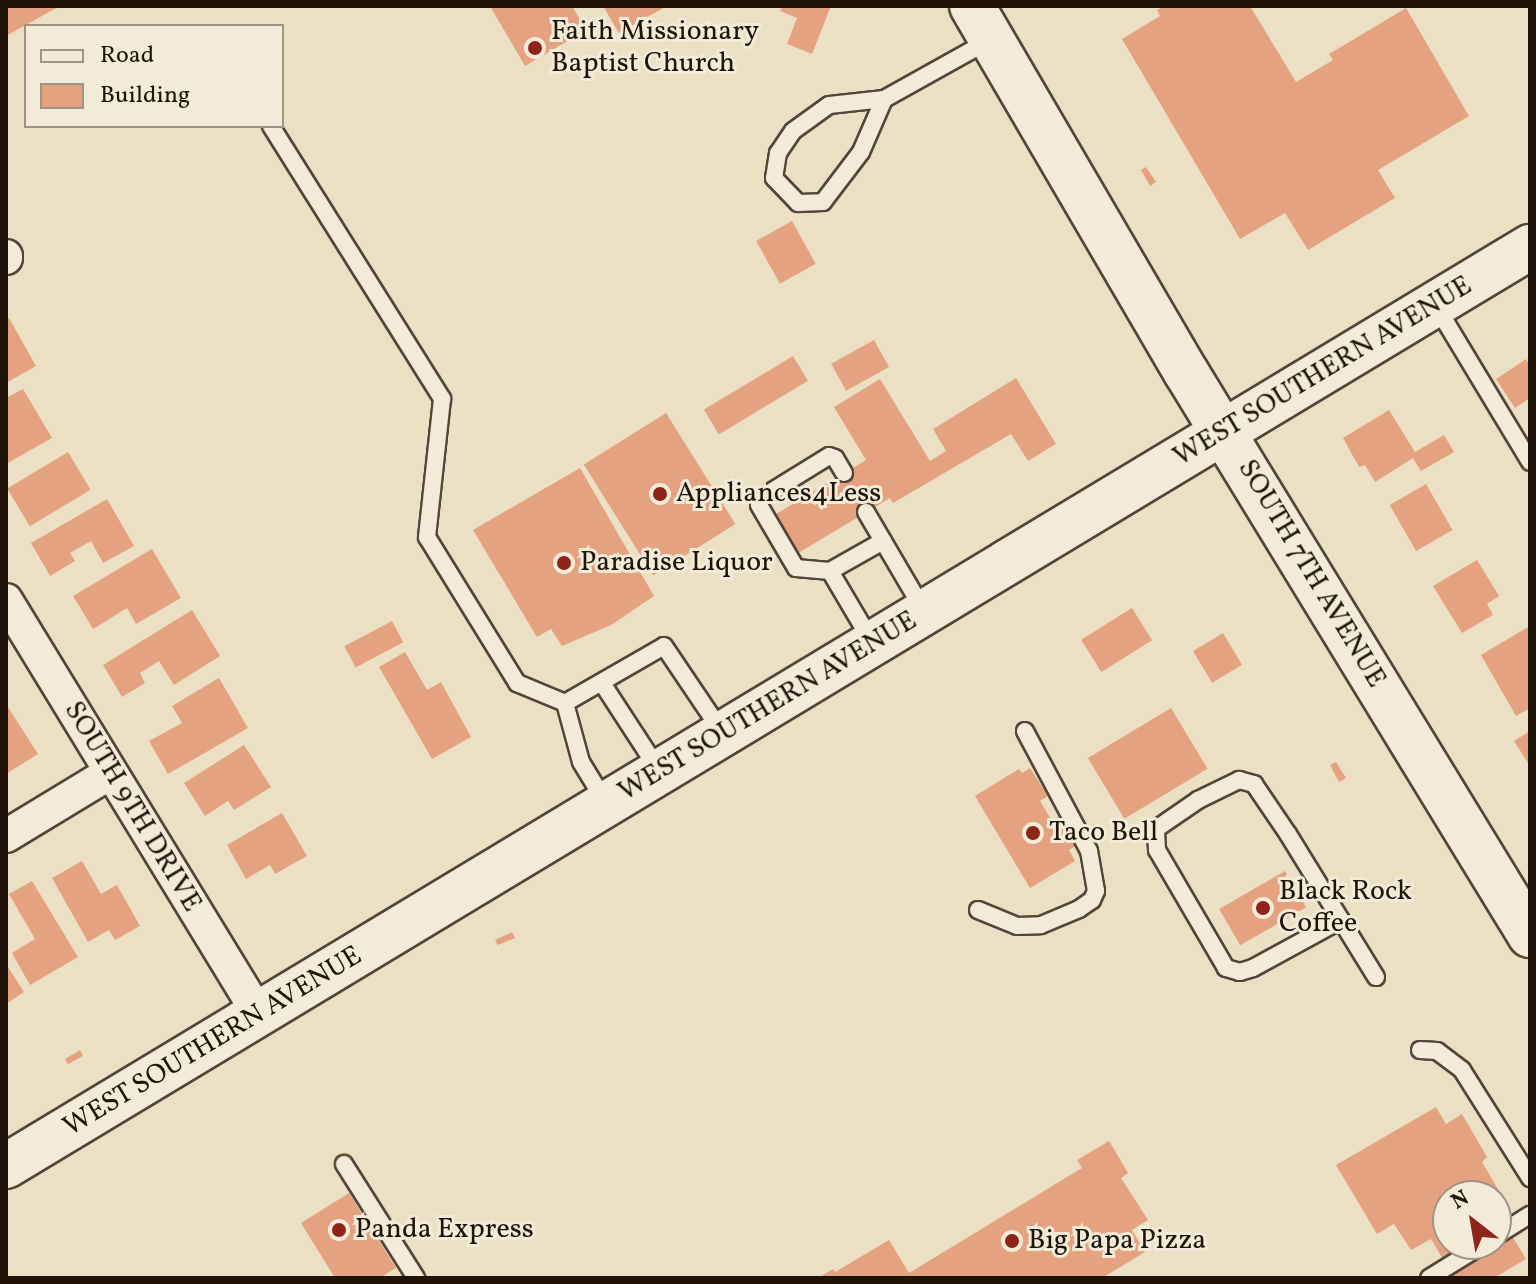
<!DOCTYPE html>
<style>
body{margin:0}
#map{position:relative;width:1536px;height:1284px;overflow:hidden;background:#ebe0c3;font-family:Vollkorn,serif}
div>[style]{position:absolute}
.building>*{inset:0;background:#e5a281;transform-origin:0 0}
.roads{filter:drop-shadow(2px 0 #534638) drop-shadow(-2px 0 #534638) drop-shadow(0 2px #534638) drop-shadow(0 -2px #534638)}
.lane>*{height:16px;margin:-8px;padding:0 8px;transform-origin:8px;border-radius:8px;background:#f2ebd8}
.street>*{height:32px;margin:-16px;padding:0 16px;transform-origin:16px;border-radius:16px;background:#f2ebd8}
.secondary>*{height:44px;margin:-22px;padding:0 22px;transform-origin:22px;border-radius:22px;background:#f2ebd8}
.dots>*{width:22px;height:22px;translate:-50% -50%;box-sizing:border-box;border:4px solid #f2ebd8;border-radius:50%}
span{translate:-50% -50%;white-space:nowrap;text-align:center;line-height:1.15;-webkit-text-stroke:6px #f2ebd8;paint-order:stroke}
.poi-label{font-size:28px;color:#20130a}
.left{translate:0 -50%;text-align:left}
.street-label{font-size:28px;color:#20130a}
.frame{position:absolute;inset:0;border:8px solid #20130a;pointer-events:none}
.legend{position:absolute;left:24px;top:24px;width:260px;height:104px;box-sizing:border-box;background:#f2ebd8;border:2px solid #9e9586;margin:0;padding:10px 14px;list-style:none;font-size:24px;color:#20130a}
.legend li{display:flex;align-items:center;gap:16px;height:40px}
.legend b{width:40px;border:2px solid #9e9586}
.north{position:absolute;left:1432px;top:1180px;width:80px;height:80px;box-sizing:border-box;background:#f2ebd8;border:2px solid #9e9586;border-radius:50%;rotate:329deg;font-size:22px;font-weight:700;line-height:32px;text-align:center;color:#20130a}
.north::after{content:'';display:block;margin:auto;width:28px;height:36px;background:#8f2418;clip-path:polygon(50% 0,100% 100%,50% 72%,0 100%)}
</style>
<div id="map">
<div class="building">
<i style="clip-path:polygon(6px 6px,60px 6px,6px 36px)"></i>
<i style="clip-path:polygon(490px 6px,572px 6px,586px 30px,525px 66px)"></i>
<i style="clip-path:polygon(603px 6px,667px 6px,619px 33px)"></i>
<i style="clip-path:polygon(783px 6px,831px 6px,812px 54px,787px 44px,797px 18px,780px 11px)"></i>
<i style="clip-path:polygon(1164px 6px,1250px 6px,1296px 82px,1333px 60px,1329px 54px,1406px 8px,1469px 116px,1378px 170px,1395px 198px,1308px 250px,1285px 213px,1240px 239px,1122px 39px,1160px 16px,1157px 10px)"></i>
<i style="clip-path:polygon(1146px 167px,1156px 182px,1150px 186px,1141px 170px)"></i>
<i style="left:792px;top:221px;width:49px;height:41px;rotate:61deg"></i>
<i style="clip-path:polygon(9px 318px,36px 366px,6px 383px,6px 320px)"></i>
<i style="left:874px;top:340px;width:31px;height:49px;rotate:61deg"></i>
<i style="left:793px;top:356px;width:29px;height:104px;rotate:59deg"></i>
<i style="clip-path:polygon(1526px 359px,1530px 365px,1530px 398px,1515px 408px,1496px 379px)"></i>
<i style="clip-path:polygon(1016px 378px,1056px 444px,1028px 461px,1011px 434px,893px 503px,890px 498px,795px 555px,771px 517px,866px 460px,834px 407px,880px 379px,930px 461px,946px 451px,933px 429px)"></i>
<i style="clip-path:polygon(23px 389px,52px 438px,6px 464px,6px 398px)"></i>
<i style="clip-path:polygon(1389px 410px,1415px 452px,1444px 435px,1454px 452px,1421px 471px,1413px 458px,1375px 482px,1365px 465px,1359px 467px,1343px 438px)"></i>
<i style="left:666px;top:413px;width:131px;height:97px;rotate:58deg"></i>
<i style="left:68px;top:452px;width:44px;height:71px;rotate:59deg"></i>
<i style="clip-path:polygon(580px 468px,654px 596px,611px 625px,562px 646px,551px 629px,537px 637px,473px 530px)"></i>
<i style="left:1426px;top:484px;width:53px;height:42px;rotate:60deg"></i>
<i style="clip-path:polygon(107px 499px,134px 546px,103px 563px,91px 541px,70px 553px,75px 561px,50px 576px,31px 543px)"></i>
<i style="clip-path:polygon(152px 549px,181px 598px,136px 624px,127px 608px,93px 629px,73px 596px)"></i>
<i style="clip-path:polygon(1477px 560px,1499px 596px,1487px 604px,1493px 615px,1462px 633px,1433px 586px)"></i>
<i style="left:1132px;top:608px;width:38px;height:60px;rotate:58deg"></i>
<i style="clip-path:polygon(192px 610px,220px 656px,174px 685px,159px 661px,140px 673px,145px 683px,122px 697px,103px 665px)"></i>
<i style="left:392px;top:621px;width:24px;height:54px;rotate:62deg"></i>
<i style="clip-path:polygon(1530px 626px,1530px 708px,1516px 716px,1481px 655px)"></i>
<i style="left:1223px;top:633px;width:37px;height:35px;rotate:59deg"></i>
<i style="clip-path:polygon(405px 652px,427px 690px,441px 682px,471px 737px,432px 759px,379px 667px)"></i>
<i style="clip-path:polygon(219px 678px,248px 728px,168px 774px,149px 741px,182px 723px,172px 706px)"></i>
<i style="clip-path:polygon(6px 704px,38px 754px,6px 774px)"></i>
<i style="left:1171px;top:708px;width:71px;height:97px;rotate:59deg"></i>
<i style="clip-path:polygon(1530px 731px,1530px 766px,1514px 741px)"></i>
<i style="clip-path:polygon(244px 745px,271px 787px,234px 810px,228px 801px,205px 816px,184px 783px)"></i>
<i style="clip-path:polygon(1336px 762px,1346px 778px,1339px 782px,1330px 765px)"></i>
<i style="clip-path:polygon(1030px 768px,1048px 796px,1040px 801px,1052px 821px,1059px 816px,1077px 845px,1069px 850px,1075px 861px,1030px 888px,975px 796px,1019px 769px,1022px 773px)"></i>
<i style="clip-path:polygon(282px 813px,307px 856px,275px 874px,270px 865px,246px 879px,227px 845px)"></i>
<i style="clip-path:polygon(82px 861px,101px 894px,117px 885px,140px 926px,115px 940px,109px 930px,88px 942px,52px 878px)"></i>
<i style="left:1285px;top:871px;width:42px;height:76px;rotate:60deg"></i>
<i style="clip-path:polygon(32px 881px,78px 957px,30px 985px,12px 953px,35px 939px,9px 894px)"></i>
<i style="clip-path:polygon(512px 932px,515px 938px,498px 945px,495px 940px)"></i>
<i style="clip-path:polygon(6px 964px,24px 992px,6px 1004px)"></i>
<i style="clip-path:polygon(80px 1050px,83px 1056px,68px 1064px,65px 1059px)"></i>
<i style="clip-path:polygon(1436px 1107px,1446px 1124px,1462px 1114px,1487px 1157px,1482px 1162px,1502px 1196px,1496px 1199px,1496px 1196px,1448px 1196px,1448px 1244px,1496px 1244px,1496px 1209px,1526px 1259px,1494px 1278px,1454px 1278px,1431px 1239px,1411px 1250px,1394px 1224px,1377px 1234px,1336px 1165px)"></i>
<i style="clip-path:polygon(1109px 1141px,1128px 1173px,1121px 1178px,1148px 1220px,1132px 1230px,1145px 1252px,1102px 1278px,818px 1278px,833px 1269px,835px 1272px,889px 1240px,909px 1273px,1082px 1168px,1077px 1160px)"></i>
<i style="clip-path:polygon(349px 1193px,396px 1268px,379px 1278px,335px 1278px,301px 1223px)"></i>
</div>
<div class="roads">
<div class="lane">
<i style="left:884px;top:99px;width:55px;rotate:173.8deg"></i>
<i style="left:829px;top:105px;width:44px;rotate:144.2deg"></i>
<i style="left:793px;top:131px;width:27px;rotate:124deg"></i>
<i style="left:778px;top:153px;width:25px;rotate:99deg"></i>
<i style="left:774px;top:178px;width:35px;rotate:46deg"></i>
<i style="left:798px;top:203px;width:25px;rotate:-2deg"></i>
<i style="left:823px;top:202px;width:63px;rotate:-52.8deg"></i>
<i style="left:861px;top:152px;width:58px;rotate:-66.5deg"></i>
<i style="left:884px;top:99px;width:121px;rotate:-29.1deg"></i>
<i style="left:271px;top:126px;width:322px;rotate:57.9deg"></i>
<i style="left:442px;top:399px;width:139px;rotate:96.2deg"></i>
<i style="left:427px;top:537px;width:172px;rotate:58.3deg"></i>
<i style="left:517px;top:683px;width:52px;rotate:22.6deg"></i>
<i style="left:565px;top:703px;width:61px;rotate:74.8deg"></i>
<i style="left:581px;top:762px;width:48px;rotate:58.6deg"></i>
<i style="left:1436px;top:306px;width:182px;rotate:58.9deg"></i>
<i style="left:844px;top:473px;width:17px;rotate:-121deg"></i>
<i style="left:835px;top:458px;width:6px;rotate:-162deg"></i>
<i style="left:829px;top:456px;width:80px;rotate:148.3deg"></i>
<i style="left:761px;top:498px;width:7px;rotate:106deg"></i>
<i style="left:759px;top:505px;width:73px;rotate:59.6deg"></i>
<i style="left:796px;top:568px;width:34px;rotate:5deg"></i>
<i style="left:830px;top:571px;width:82px;rotate:59.4deg"></i>
<i style="left:866px;top:512px;width:115px;rotate:59.6deg"></i>
<i style="left:830px;top:571px;width:61px;rotate:-29.5deg"></i>
<i style="left:602px;top:683px;width:103px;rotate:56.9deg"></i>
<i style="left:565px;top:703px;width:114px;rotate:-29.9deg"></i>
<i style="left:664px;top:646px;width:104px;rotate:56deg"></i>
<i style="left:978px;top:910px;width:42px;rotate:22.3deg"></i>
<i style="left:1017px;top:926px;width:24px;rotate:-2deg"></i>
<i style="left:1041px;top:925px;width:41px;rotate:-22.8deg"></i>
<i style="left:1079px;top:909px;width:16px;rotate:-35deg"></i>
<i style="left:1092px;top:900px;width:10px;rotate:-66deg"></i>
<i style="left:1096px;top:891px;width:41px;rotate:-99.9deg"></i>
<i style="left:1089px;top:851px;width:136px;rotate:-118.1deg"></i>
<i style="left:1341px;top:920px;width:100px;rotate:151.4deg"></i>
<i style="left:1253px;top:968px;width:14px;rotate:163deg"></i>
<i style="left:1240px;top:972px;width:15px;rotate:-164deg"></i>
<i style="left:1226px;top:968px;width:137px;rotate:-120.3deg"></i>
<i style="left:1157px;top:850px;width:21px;rotate:-93deg"></i>
<i style="left:1156px;top:829px;width:51px;rotate:-34.6deg"></i>
<i style="left:1198px;top:800px;width:46px;rotate:-26deg"></i>
<i style="left:1239px;top:780px;width:16px;rotate:15deg"></i>
<i style="left:1254px;top:784px;width:60px;rotate:55.8deg"></i>
<i style="left:1288px;top:834px;width:168px;rotate:58.4deg"></i>
<i style="left:1420px;top:1050px;width:17px;rotate:3deg"></i>
<i style="left:1437px;top:1051px;width:31px;rotate:37deg"></i>
<i style="left:1462px;top:1070px;width:128px;rotate:57.8deg"></i>
<i style="left:344px;top:1164px;width:135px;rotate:57.7deg"></i>
<i style="left:1496px;top:1236px;width:40px;rotate:-32deg"></i>
<i style="left:1429px;top:1278px;width:65px;rotate:-31.7deg"></i>
</div>
<div class="street">
<i style="left:6px;top:256px;width:2px;rotate:90deg"></i>
<i style="left:6px;top:600px;width:486px;rotate:58.6deg"></i>
<i style="left:6px;top:836px;width:122px;rotate:-31.2deg"></i>
</div>
<div class="secondary">
<i style="left:972px;top:6px;width:424px;rotate:59.7deg"></i>
<i style="left:1186px;top:372px;width:660px;rotate:58.57deg"></i>
<i style="left:6px;top:1166px;width:1780px;rotate:-31.09deg"></i>
</div>
</div>
<div class="dots">
<i style="left:535px;top:48px;background:#8f2418"></i>
<i style="left:660px;top:494px;background:#8f2418"></i>
<i style="left:564px;top:563px;background:#8f2418"></i>
<i style="left:1033px;top:833px;background:#8f2418"></i>
<i style="left:1263px;top:908px;background:#8f2418"></i>
<i style="left:339px;top:1230px;background:#8f2418"></i>
<i style="left:1012px;top:1241px;background:#8f2418"></i>
</div>
<div class="poi-label">
<span class="left" style="left:551px;top:48px">Faith Missionary<br>Baptist Church</span>
<span class="left" style="left:676px;top:494px">Appliances4Less</span>
<span class="left" style="left:580px;top:563px">Paradise Liquor</span>
<span class="left" style="left:1049px;top:833px">Taco Bell</span>
<span class="left" style="left:1279px;top:908px">Black Rock<br>Coffee</span>
<span class="left" style="left:355px;top:1230px">Panda Express</span>
<span class="left" style="left:1028px;top:1241px">Big Papa Pizza</span>
</div>
<div class="street-label">
<span style="left:1323px;top:372px;rotate:-31deg">WEST SOUTHERN AVENUE</span>
<span style="left:1311px;top:574px;rotate:59deg">SOUTH 7TH AVENUE</span>
<span style="left:768px;top:707px;rotate:-31deg">WEST SOUTHERN AVENUE</span>
<span style="left:132px;top:807px;rotate:59deg">SOUTH 9TH DRIVE</span>
<span style="left:213px;top:1042px;rotate:-31deg">WEST SOUTHERN AVENUE</span>
</div>
<div class="frame"></div>
<ul class="legend">
<li><b style="height:10px;background:#f2ebd8"></b>Road</li>
<li><b style="height:22px;background:#e5a281"></b>Building</li>
</ul>
<div class="north">N</div>
</div>
